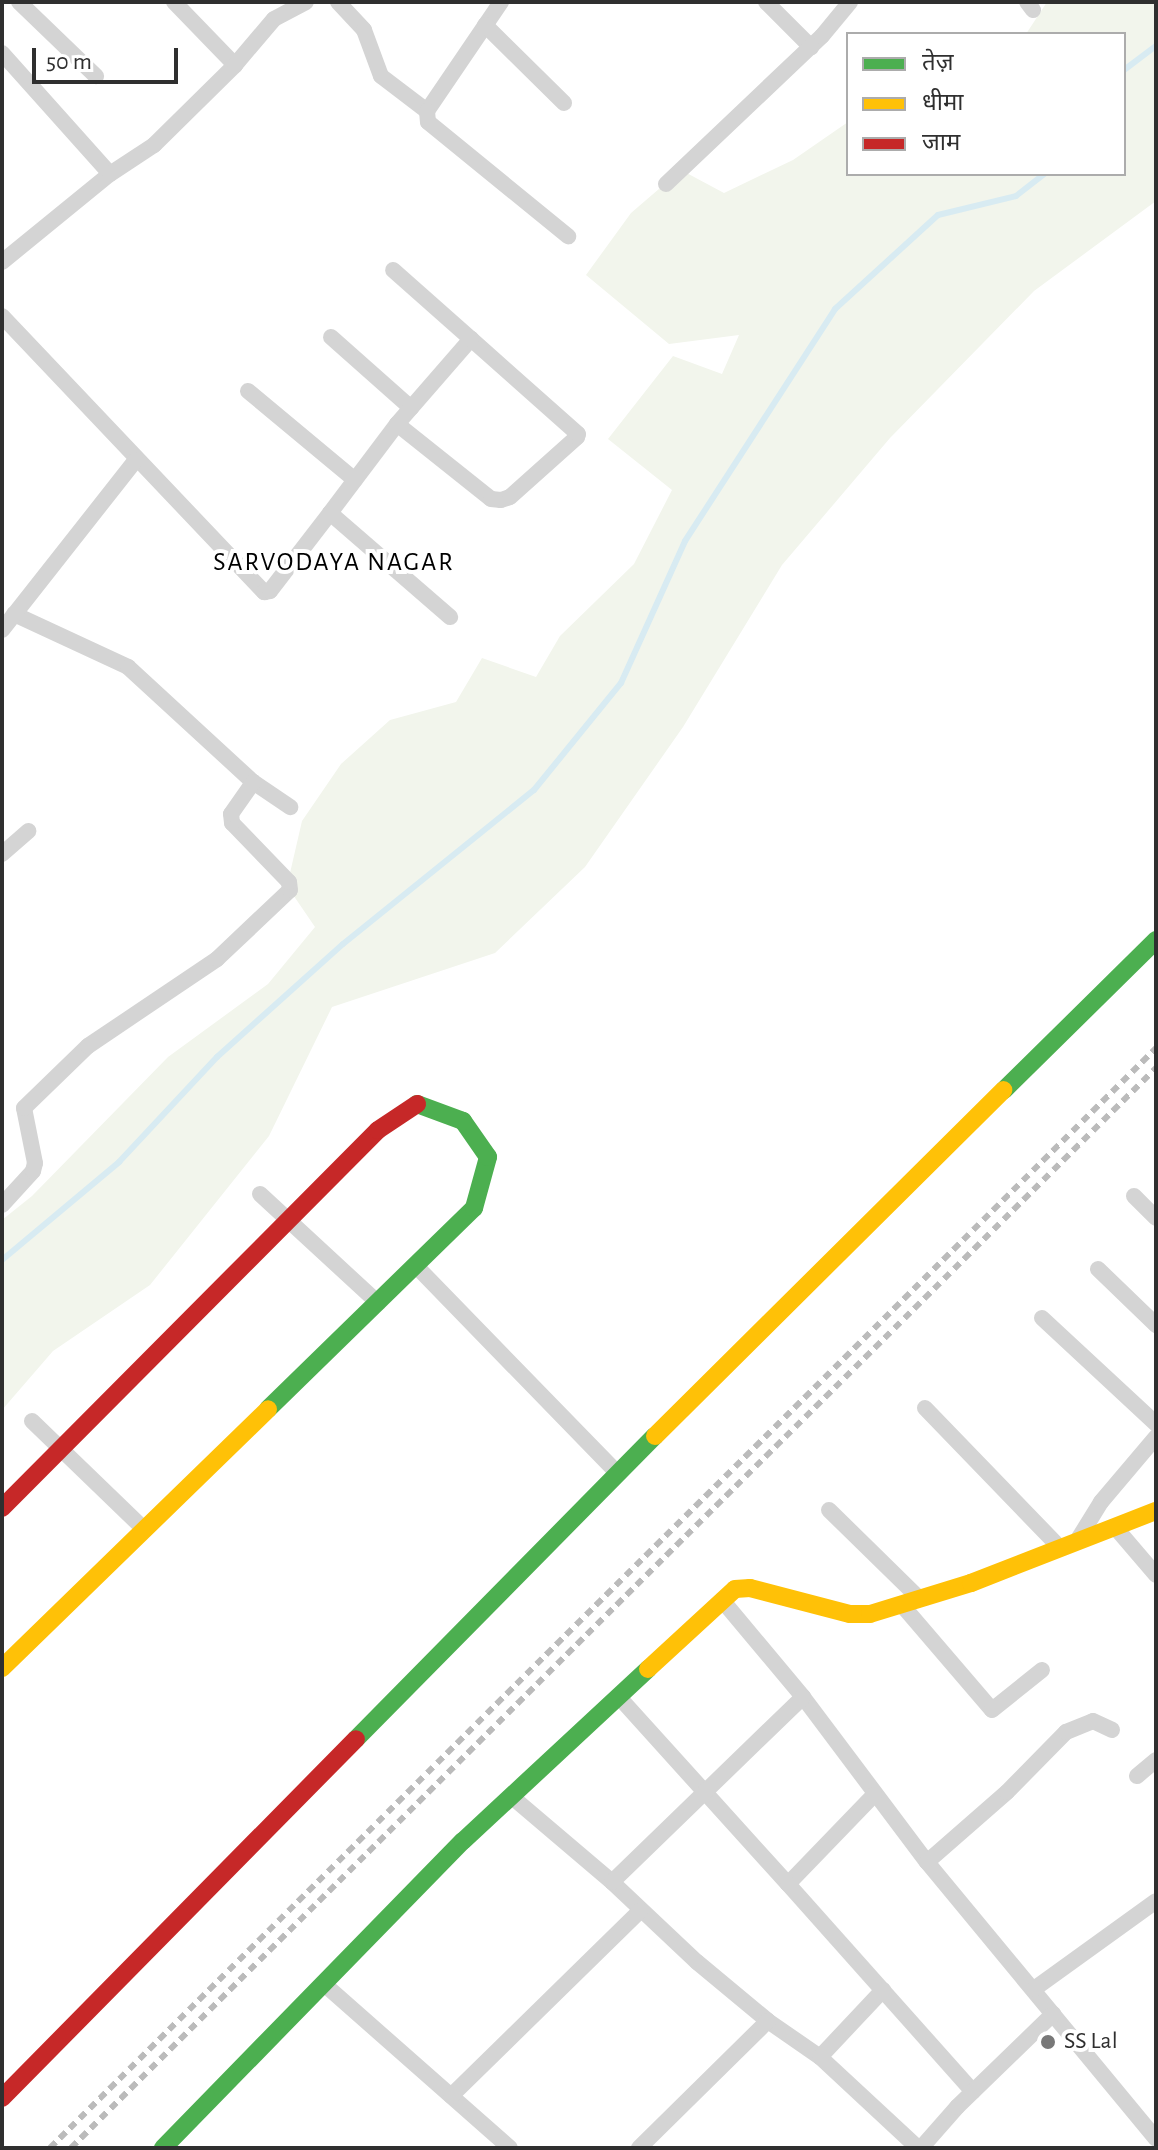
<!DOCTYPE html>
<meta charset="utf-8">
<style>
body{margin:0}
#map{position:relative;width:1158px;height:2150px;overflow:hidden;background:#fff;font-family:"Alegreya Sans","Noto Sans Devanagari",sans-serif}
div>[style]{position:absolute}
.green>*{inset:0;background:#f2f5ec}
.stream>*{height:6px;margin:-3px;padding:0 3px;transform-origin:3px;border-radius:3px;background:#d8ebf2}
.street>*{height:16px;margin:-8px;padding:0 8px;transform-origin:8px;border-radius:8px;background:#d4d4d4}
.fast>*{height:18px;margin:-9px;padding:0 9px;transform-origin:9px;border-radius:9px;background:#4caf50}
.slow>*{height:18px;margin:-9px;padding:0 9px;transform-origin:9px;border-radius:9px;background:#ffc107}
.jam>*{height:18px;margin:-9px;padding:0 9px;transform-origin:9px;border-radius:9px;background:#c62828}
.rail>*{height:6px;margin-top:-3px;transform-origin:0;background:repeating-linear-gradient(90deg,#bbb 0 8px,transparent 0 14px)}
.dots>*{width:22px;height:22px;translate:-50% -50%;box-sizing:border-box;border:4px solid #fff;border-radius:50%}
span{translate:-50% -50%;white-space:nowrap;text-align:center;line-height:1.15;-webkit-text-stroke:8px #fff;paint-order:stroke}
.poi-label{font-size:24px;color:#2f2f2f}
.left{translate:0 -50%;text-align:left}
.neighbourhood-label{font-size:26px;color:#000;letter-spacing:2px}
.frame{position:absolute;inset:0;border:4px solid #2f2f2f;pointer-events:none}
.legend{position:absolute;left:846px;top:32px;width:280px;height:144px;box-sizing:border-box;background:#fff;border:2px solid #acacac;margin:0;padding:10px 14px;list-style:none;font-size:24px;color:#2f2f2f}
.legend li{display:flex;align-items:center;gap:16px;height:40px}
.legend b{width:40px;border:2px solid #acacac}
.scale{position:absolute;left:32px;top:48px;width:146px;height:36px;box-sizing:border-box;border:4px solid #2f2f2f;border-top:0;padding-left:10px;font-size:24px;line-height:28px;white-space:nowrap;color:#2f2f2f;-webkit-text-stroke:6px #fff;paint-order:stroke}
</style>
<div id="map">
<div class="green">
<i style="clip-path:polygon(1047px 2px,1156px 2px,1156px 201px,1034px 291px,890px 438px,782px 565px,683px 727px,585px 867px,495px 953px,332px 1007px,269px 1136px,150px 1285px,53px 1351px,2px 1410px,2px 1220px,32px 1196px,168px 1057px,268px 984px,315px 927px,287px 886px,302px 821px,341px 764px,390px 720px,456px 702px,482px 658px,536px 677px,560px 636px,634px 564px,672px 490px,608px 439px,673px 356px,722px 374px,739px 335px,669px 344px,586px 275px,631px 213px,681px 170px,724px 193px,793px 160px,848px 122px,848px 174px,1124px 174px,1124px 34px,1026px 34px)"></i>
</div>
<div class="stream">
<i style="left:1124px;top:70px;width:40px;rotate:-37deg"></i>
<i style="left:2px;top:1260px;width:153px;rotate:-39.9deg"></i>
<i style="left:119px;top:1162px;width:144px;rotate:-47deg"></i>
<i style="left:217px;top:1057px;width:169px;rotate:-41.9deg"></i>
<i style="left:343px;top:944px;width:245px;rotate:-38.9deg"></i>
<i style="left:534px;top:790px;width:138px;rotate:-50.9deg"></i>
<i style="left:621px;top:683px;width:156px;rotate:-65.7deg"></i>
<i style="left:685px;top:541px;width:276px;rotate:-57.1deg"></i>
<i style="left:835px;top:309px;width:139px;rotate:-42.4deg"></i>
<i style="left:938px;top:215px;width:80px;rotate:-13.7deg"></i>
<i style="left:1016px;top:196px;width:36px;rotate:-38deg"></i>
</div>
<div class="street">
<i style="left:19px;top:2px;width:107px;rotate:43.9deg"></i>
<i style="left:174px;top:2px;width:88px;rotate:45.9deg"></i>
<i style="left:338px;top:2px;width:38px;rotate:47deg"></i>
<i style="left:364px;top:30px;width:49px;rotate:69.7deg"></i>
<i style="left:381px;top:76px;width:58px;rotate:37.3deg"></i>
<i style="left:427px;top:111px;width:132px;rotate:-55.8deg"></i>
<i style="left:766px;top:2px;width:64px;rotate:45deg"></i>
<i style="left:1027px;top:2px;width:10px;rotate:53deg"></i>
<i style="left:485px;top:25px;width:111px;rotate:44.6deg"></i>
<i style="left:2px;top:53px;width:162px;rotate:48.2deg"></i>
<i style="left:427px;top:111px;width:11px;rotate:85deg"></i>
<i style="left:428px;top:122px;width:181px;rotate:39.2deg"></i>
<i style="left:666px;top:184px;width:215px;rotate:-43.5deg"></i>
<i style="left:822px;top:36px;width:44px;rotate:-50.5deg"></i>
<i style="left:2px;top:262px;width:139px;rotate:-39.2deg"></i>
<i style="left:110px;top:174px;width:53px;rotate:-33.4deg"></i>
<i style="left:154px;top:145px;width:114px;rotate:-44.6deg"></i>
<i style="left:235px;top:65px;width:60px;rotate:-49.7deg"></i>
<i style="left:274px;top:19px;width:36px;rotate:-28deg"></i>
<i style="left:2px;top:316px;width:381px;rotate:46.5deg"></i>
<i style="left:264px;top:592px;width:6px;rotate:-9deg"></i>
<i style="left:270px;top:591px;width:98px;rotate:-52.4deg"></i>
<i style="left:330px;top:513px;width:159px;rotate:40.9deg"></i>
<i style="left:331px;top:337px;width:107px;rotate:41.6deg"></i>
<i style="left:248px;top:391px;width:139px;rotate:39.8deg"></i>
<i style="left:397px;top:424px;width:120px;rotate:38.6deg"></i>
<i style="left:491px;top:499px;width:10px;rotate:6deg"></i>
<i style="left:501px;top:500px;width:9px;rotate:-18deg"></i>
<i style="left:510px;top:497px;width:90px;rotate:-41.8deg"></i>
<i style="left:577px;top:437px;width:3px;rotate:-72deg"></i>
<i style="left:578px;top:434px;width:143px;rotate:-138.4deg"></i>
<i style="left:330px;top:513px;width:111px;rotate:-53deg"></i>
<i style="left:397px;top:424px;width:113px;rotate:-49deg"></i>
<i style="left:471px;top:339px;width:104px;rotate:-138.5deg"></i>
<i style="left:14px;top:614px;width:126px;rotate:24.9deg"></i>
<i style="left:128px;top:667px;width:170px;rotate:42.6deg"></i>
<i style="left:253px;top:782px;width:45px;rotate:34deg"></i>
<i style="left:2px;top:630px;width:216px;rotate:-51.8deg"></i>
<i style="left:2px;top:854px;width:35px;rotate:-41deg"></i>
<i style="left:260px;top:1194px;width:161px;rotate:42.7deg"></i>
<i style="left:1134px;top:1196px;width:31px;rotate:45deg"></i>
<i style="left:2px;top:1205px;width:46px;rotate:-47.6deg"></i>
<i style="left:33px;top:1171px;width:8px;rotate:-76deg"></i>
<i style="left:35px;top:1163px;width:56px;rotate:-101.3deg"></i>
<i style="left:24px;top:1108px;width:89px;rotate:-44.1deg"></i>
<i style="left:88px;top:1046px;width:156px;rotate:-34deg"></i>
<i style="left:217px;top:959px;width:100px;rotate:-43.4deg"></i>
<i style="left:290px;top:890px;width:8px;rotate:-97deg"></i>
<i style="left:289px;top:882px;width:82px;rotate:-134deg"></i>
<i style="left:232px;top:823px;width:9px;rotate:-96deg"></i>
<i style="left:231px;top:814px;width:39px;rotate:-55deg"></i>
<i style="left:416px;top:1266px;width:289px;rotate:45.8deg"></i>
<i style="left:1098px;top:1269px;width:81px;rotate:44deg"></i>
<i style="left:1042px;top:1318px;width:156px;rotate:42.9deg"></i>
<i style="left:925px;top:1408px;width:194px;rotate:46deg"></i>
<i style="left:32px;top:1421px;width:157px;rotate:44deg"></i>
<i style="left:829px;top:1510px;width:127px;rotate:44.4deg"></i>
<i style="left:1115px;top:1527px;width:63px;rotate:49.5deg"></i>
<i style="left:1077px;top:1541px;width:46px;rotate:-58.4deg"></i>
<i style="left:1101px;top:1502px;width:85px;rotate:-49.8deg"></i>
<i style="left:722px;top:1600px;width:126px;rotate:50.1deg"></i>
<i style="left:803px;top:1697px;width:206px;rotate:53.1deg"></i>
<i style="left:927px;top:1862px;width:359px;rotate:50.4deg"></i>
<i style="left:902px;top:1605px;width:138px;rotate:49.4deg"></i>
<i style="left:992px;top:1710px;width:64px;rotate:-38.7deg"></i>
<i style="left:618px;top:1696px;width:253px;rotate:47.9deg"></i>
<i style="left:788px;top:1884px;width:124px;rotate:-46deg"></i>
<i style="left:1137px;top:1776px;width:25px;rotate:-40deg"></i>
<i style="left:511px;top:1796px;width:133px;rotate:40.4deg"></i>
<i style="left:612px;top:1882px;width:117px;rotate:43.3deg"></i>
<i style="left:697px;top:1962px;width:92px;rotate:39.7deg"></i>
<i style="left:768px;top:2021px;width:63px;rotate:34.7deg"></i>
<i style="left:820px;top:2057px;width:134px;rotate:42.9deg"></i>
<i style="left:927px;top:1862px;width:106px;rotate:-41.2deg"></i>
<i style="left:1007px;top:1792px;width:84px;rotate:-45.5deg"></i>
<i style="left:1066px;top:1732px;width:29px;rotate:-22deg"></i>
<i style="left:1093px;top:1721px;width:21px;rotate:25deg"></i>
<i style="left:612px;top:1882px;width:266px;rotate:-44.1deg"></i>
<i style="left:788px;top:1884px;width:278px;rotate:48.3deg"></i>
<i style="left:324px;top:1984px;width:248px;rotate:41.4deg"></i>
<i style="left:1034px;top:1989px;width:150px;rotate:-35.8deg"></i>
<i style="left:820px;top:2057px;width:92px;rotate:-46.8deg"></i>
<i style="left:451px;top:2096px;width:264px;rotate:-44.4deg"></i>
<i style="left:639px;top:2148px;width:181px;rotate:-44.6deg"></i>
<i style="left:921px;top:2148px;width:55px;rotate:-48.7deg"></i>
<i style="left:957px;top:2107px;width:134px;rotate:-44.1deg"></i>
</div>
<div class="fast">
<i style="left:1004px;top:1090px;width:214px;rotate:-44.6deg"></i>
<i style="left:268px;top:1409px;width:288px;rotate:-44.3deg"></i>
<i style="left:474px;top:1208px;width:53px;rotate:-74.6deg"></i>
<i style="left:488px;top:1157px;width:44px;rotate:-124.8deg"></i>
<i style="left:463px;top:1121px;width:49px;rotate:-159.7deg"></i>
<i style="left:356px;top:1739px;width:426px;rotate:-45.4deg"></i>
<i style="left:163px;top:2148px;width:429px;rotate:-45.7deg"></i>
<i style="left:463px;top:1841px;width:253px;rotate:-42.9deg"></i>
</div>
<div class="slow">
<i style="left:655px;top:1436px;width:491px;rotate:-44.8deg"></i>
<i style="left:2px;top:1668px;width:371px;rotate:-44.2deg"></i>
<i style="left:648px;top:1669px;width:118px;rotate:-42.6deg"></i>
<i style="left:735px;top:1589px;width:15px;rotate:-4deg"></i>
<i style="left:750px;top:1588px;width:103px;rotate:14.6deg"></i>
<i style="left:850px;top:1614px;width:20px"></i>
<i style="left:870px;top:1614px;width:106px;rotate:-17.1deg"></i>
<i style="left:971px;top:1583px;width:199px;rotate:-21.3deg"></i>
</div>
<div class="jam">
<i style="left:2px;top:1508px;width:533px;rotate:-45.15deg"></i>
<i style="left:378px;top:1130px;width:47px;rotate:-33.7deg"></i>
<i style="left:2px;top:2098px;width:504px;rotate:-45.4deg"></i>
</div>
<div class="rail">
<i style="left:50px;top:2148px;width:1560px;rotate:-44.84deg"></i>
<i style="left:71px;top:2148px;width:1531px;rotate:-44.87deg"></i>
</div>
<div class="dots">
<i style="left:1048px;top:2042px;background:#787878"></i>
</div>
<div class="poi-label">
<span class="left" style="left:1064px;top:2042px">SS Lal</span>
</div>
<div class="neighbourhood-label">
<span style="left:334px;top:563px">SARVODAYA NAGAR</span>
</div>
<div class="frame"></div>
<ul class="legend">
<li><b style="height:10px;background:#4caf50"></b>तेज़</li>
<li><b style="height:10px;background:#ffc107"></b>धीमा</li>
<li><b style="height:10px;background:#c62828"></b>जाम</li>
</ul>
<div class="scale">50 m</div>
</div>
